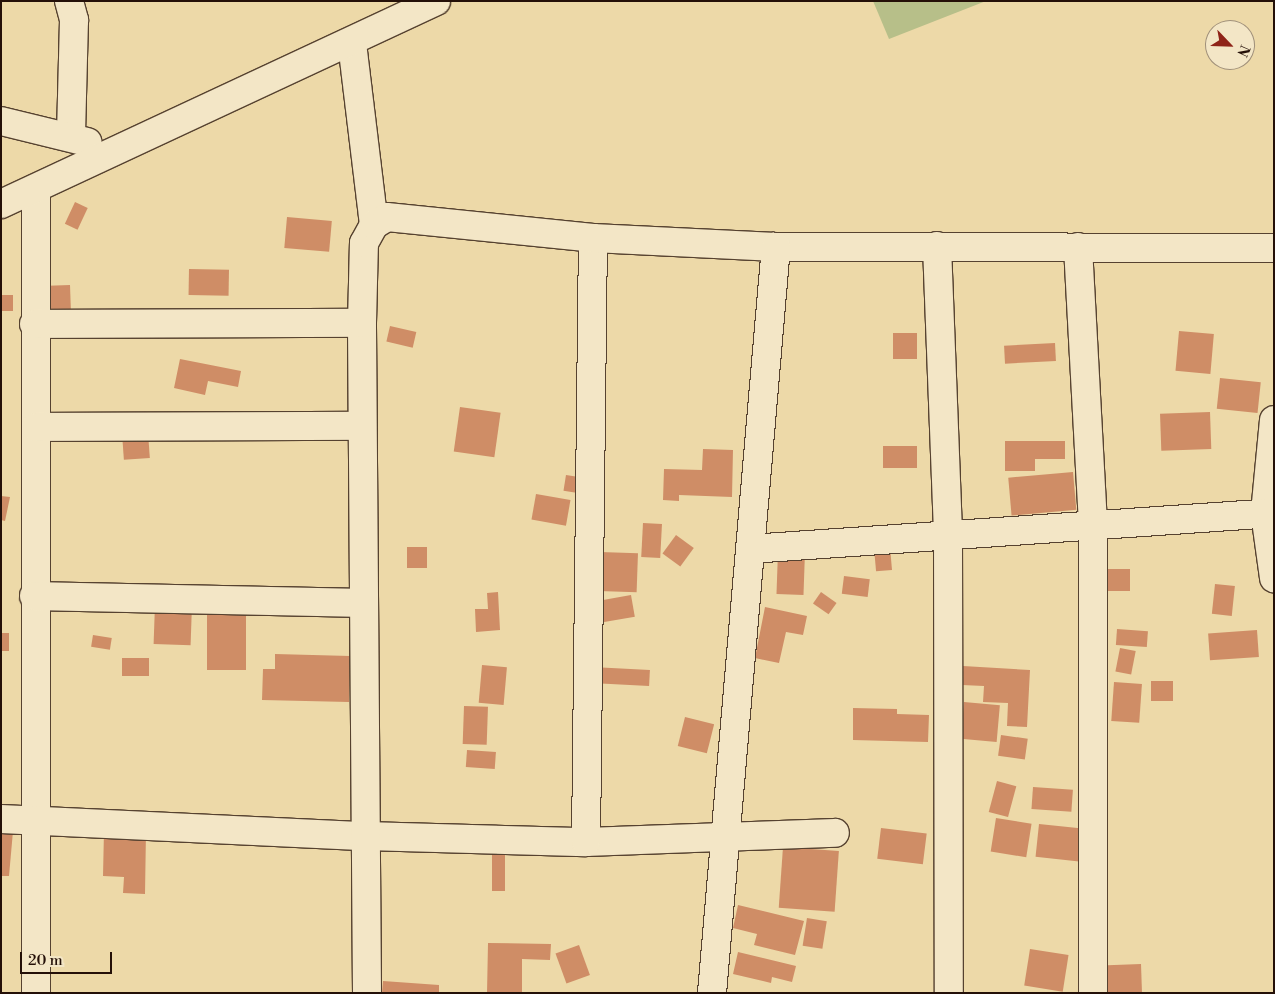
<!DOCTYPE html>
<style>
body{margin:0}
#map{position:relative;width:1275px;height:994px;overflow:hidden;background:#edd9a8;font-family:"Libre Bodoni",serif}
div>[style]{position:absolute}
.green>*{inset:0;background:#b7bf89}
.building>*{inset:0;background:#cf8d66;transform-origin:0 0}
.roads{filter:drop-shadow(1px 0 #564230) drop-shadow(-1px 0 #564230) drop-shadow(0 1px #564230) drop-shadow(0 -1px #564230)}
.street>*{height:28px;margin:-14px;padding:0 14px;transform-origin:14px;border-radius:14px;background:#f3e6c6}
span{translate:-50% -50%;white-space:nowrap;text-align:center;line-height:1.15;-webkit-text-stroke:4.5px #f3e6c6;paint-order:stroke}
.frame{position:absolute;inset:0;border:2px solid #241008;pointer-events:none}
.north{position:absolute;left:1205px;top:20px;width:50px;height:50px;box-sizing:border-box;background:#f3e6c6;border:1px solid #a0907a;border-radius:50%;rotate:114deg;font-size:14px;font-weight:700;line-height:20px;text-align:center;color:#241008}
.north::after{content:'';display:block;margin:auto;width:18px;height:22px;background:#8f2418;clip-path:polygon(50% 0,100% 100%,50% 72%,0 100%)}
.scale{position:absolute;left:20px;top:952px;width:92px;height:22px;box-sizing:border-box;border:2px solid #241008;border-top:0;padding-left:6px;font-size:15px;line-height:18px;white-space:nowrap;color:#241008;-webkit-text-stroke:4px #f3e6c6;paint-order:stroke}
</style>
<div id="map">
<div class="green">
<i style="clip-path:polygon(873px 1px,986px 1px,889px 39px)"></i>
</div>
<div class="building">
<i style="left:75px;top:202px;width:14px;height:24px;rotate:25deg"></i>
<i style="left:287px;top:217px;width:45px;height:31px;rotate:5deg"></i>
<i style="left:189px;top:269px;width:40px;height:26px;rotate:1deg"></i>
<i style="left:70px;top:285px;width:26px;height:22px;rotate:88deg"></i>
<i style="left:1px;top:295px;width:12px;height:16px"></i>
<i style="left:390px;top:326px;width:27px;height:16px;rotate:13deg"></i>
<i style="left:1179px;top:331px;width:35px;height:40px;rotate:5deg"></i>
<i style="left:893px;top:333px;width:24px;height:26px"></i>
<i style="left:1055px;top:343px;width:18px;height:51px;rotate:87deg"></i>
<i style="clip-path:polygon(180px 359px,241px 371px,238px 387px,208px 381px,205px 395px,174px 388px)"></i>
<i style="left:1220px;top:378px;width:41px;height:31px;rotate:6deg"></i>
<i style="left:460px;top:407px;width:41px;height:45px;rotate:8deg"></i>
<i style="left:1210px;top:412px;width:37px;height:50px;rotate:88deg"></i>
<i style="left:148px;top:432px;width:26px;height:26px;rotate:86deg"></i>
<i style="clip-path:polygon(1005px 441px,1065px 441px,1065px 459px,1035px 459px,1035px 471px,1005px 471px)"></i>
<i style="left:883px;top:446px;width:34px;height:22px"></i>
<i style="clip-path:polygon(703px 449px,733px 450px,732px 497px,679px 495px,679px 501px,663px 500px,664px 469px,702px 470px)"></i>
<i style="left:1073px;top:472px;width:38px;height:65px;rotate:85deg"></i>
<i style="left:566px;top:475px;width:13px;height:16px;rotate:9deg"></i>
<i style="left:536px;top:494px;width:35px;height:26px;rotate:10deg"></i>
<i style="clip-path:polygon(1px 496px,10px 497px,5px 521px,1px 520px)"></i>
<i style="left:643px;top:523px;width:19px;height:34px;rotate:3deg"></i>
<i style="left:676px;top:535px;width:22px;height:23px;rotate:36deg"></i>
<i style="left:407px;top:547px;width:20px;height:21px"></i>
<i style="left:890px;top:547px;width:23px;height:16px;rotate:85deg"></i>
<i style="left:778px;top:551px;width:27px;height:43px;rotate:2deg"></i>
<i style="left:600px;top:552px;width:38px;height:39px;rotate:2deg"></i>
<i style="left:1105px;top:569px;width:25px;height:22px"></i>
<i style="left:844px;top:576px;width:26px;height:18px;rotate:7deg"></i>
<i style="left:1215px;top:584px;width:20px;height:30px;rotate:6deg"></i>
<i style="clip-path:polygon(498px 592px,500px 630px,476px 632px,475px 609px,488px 609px,487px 593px)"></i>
<i style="left:821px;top:592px;width:19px;height:14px;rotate:35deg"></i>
<i style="left:631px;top:595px;width:22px;height:34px;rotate:80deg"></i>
<i style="left:207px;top:602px;width:39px;height:68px"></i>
<i style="left:155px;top:604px;width:37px;height:40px;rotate:2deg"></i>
<i style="clip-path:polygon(765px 607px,807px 616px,803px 635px,786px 632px,779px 663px,755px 658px)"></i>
<i style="left:1117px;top:629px;width:31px;height:16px;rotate:4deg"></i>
<i style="left:1257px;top:630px;width:27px;height:49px;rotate:86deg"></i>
<i style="left:1px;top:633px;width:8px;height:18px"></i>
<i style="left:93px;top:635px;width:19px;height:12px;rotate:9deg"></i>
<i style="left:1120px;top:648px;width:16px;height:24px;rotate:11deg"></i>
<i style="clip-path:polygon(275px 654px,350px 656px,349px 702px,262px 700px,263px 669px,275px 669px)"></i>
<i style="left:122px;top:658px;width:27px;height:18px"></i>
<i style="left:482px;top:665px;width:25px;height:38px;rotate:5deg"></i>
<i style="clip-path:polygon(963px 666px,1030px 670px,1027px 727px,1007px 726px,1008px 703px,983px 702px,984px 686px,962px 685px)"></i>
<i style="left:592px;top:667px;width:58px;height:16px;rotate:3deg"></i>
<i style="left:1151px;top:681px;width:22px;height:20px"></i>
<i style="left:1114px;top:682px;width:28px;height:39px;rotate:4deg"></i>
<i style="left:964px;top:702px;width:36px;height:37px;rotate:5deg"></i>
<i style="left:464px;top:706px;width:24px;height:38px;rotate:2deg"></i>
<i style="clip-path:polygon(853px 708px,897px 709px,897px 714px,929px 715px,928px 742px,853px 740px)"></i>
<i style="left:685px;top:717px;width:30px;height:30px;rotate:14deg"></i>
<i style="left:1001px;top:735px;width:27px;height:21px;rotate:8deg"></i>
<i style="left:467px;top:750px;width:29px;height:17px;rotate:4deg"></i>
<i style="left:997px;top:781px;width:20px;height:32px;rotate:15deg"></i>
<i style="left:1033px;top:787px;width:40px;height:22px;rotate:4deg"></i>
<i style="left:996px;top:818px;width:36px;height:34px;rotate:9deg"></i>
<i style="left:1039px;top:824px;width:46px;height:33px;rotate:6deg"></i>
<i style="left:881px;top:828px;width:46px;height:31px;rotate:7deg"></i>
<i style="clip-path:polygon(1px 830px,13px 831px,9px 876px,1px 876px)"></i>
<i style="clip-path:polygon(104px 830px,146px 831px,145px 894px,123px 893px,124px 877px,103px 876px)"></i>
<i style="left:783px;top:847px;width:56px;height:61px;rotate:4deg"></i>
<i style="left:492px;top:850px;width:13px;height:41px"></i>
<i style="clip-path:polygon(738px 905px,804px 921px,795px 955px,754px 945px,757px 934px,733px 928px)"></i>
<i style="left:807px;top:918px;width:20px;height:28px;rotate:9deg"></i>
<i style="clip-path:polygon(488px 943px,551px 944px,550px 960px,522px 959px,522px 993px,487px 993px)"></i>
<i style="left:579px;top:945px;width:32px;height:25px;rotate:70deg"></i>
<i style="left:1030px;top:949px;width:39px;height:37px;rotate:9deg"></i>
<i style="clip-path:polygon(738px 952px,796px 966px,792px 982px,772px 977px,771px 983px,733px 974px)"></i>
<i style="left:1141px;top:964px;width:29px;height:40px;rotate:88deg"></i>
<i style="clip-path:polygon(383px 981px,439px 985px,439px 993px,382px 993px)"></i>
</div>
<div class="roads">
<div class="street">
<i style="left:69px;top:1px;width:20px;rotate:75deg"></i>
<i style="left:74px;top:20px;width:116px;rotate:91.5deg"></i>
<i style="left:352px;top:43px;width:183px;rotate:83.1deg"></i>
<i style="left:1px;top:121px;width:89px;rotate:13.7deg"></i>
<i style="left:36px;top:190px;width:803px;rotate:90deg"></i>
<i style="left:1px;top:204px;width:480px;rotate:-25deg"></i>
<i style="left:937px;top:246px;width:288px;rotate:87.8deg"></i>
<i style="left:948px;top:534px;width:459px;rotate:89.9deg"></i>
<i style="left:1078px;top:247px;width:281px;rotate:86.9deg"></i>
<i style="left:1093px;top:528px;width:465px;rotate:90deg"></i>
<i style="left:34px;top:324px;width:328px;rotate:-0.2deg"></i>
<i style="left:1274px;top:420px;width:93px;rotate:95.5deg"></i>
<i style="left:1265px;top:513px;width:66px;rotate:82.1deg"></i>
<i style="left:36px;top:427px;width:326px;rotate:-0.2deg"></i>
<i style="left:750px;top:549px;width:525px;rotate:-3.93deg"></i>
<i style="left:34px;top:596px;width:329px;rotate:1.2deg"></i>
<i style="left:1px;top:819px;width:364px;rotate:2.7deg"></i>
<i style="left:365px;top:836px;width:221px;rotate:1.6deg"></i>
<i style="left:586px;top:842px;width:249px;rotate:-2.1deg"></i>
<i style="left:586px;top:842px;width:604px;rotate:-89.34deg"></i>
<i style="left:367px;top:993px;width:670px;rotate:-90.43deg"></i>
<i style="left:362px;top:323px;width:80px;rotate:-88.6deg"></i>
<i style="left:364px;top:243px;width:21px;rotate:-61deg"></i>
<i style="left:374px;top:225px;width:15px;rotate:-32deg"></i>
<i style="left:387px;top:217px;width:207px;rotate:5.8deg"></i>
<i style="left:593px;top:238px;width:183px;rotate:2.8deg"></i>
<i style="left:776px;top:247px;width:498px;rotate:0.1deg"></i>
<i style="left:712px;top:993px;width:749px;rotate:-85.1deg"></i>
</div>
</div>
<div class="frame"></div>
<div class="north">N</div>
<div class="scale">20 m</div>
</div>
